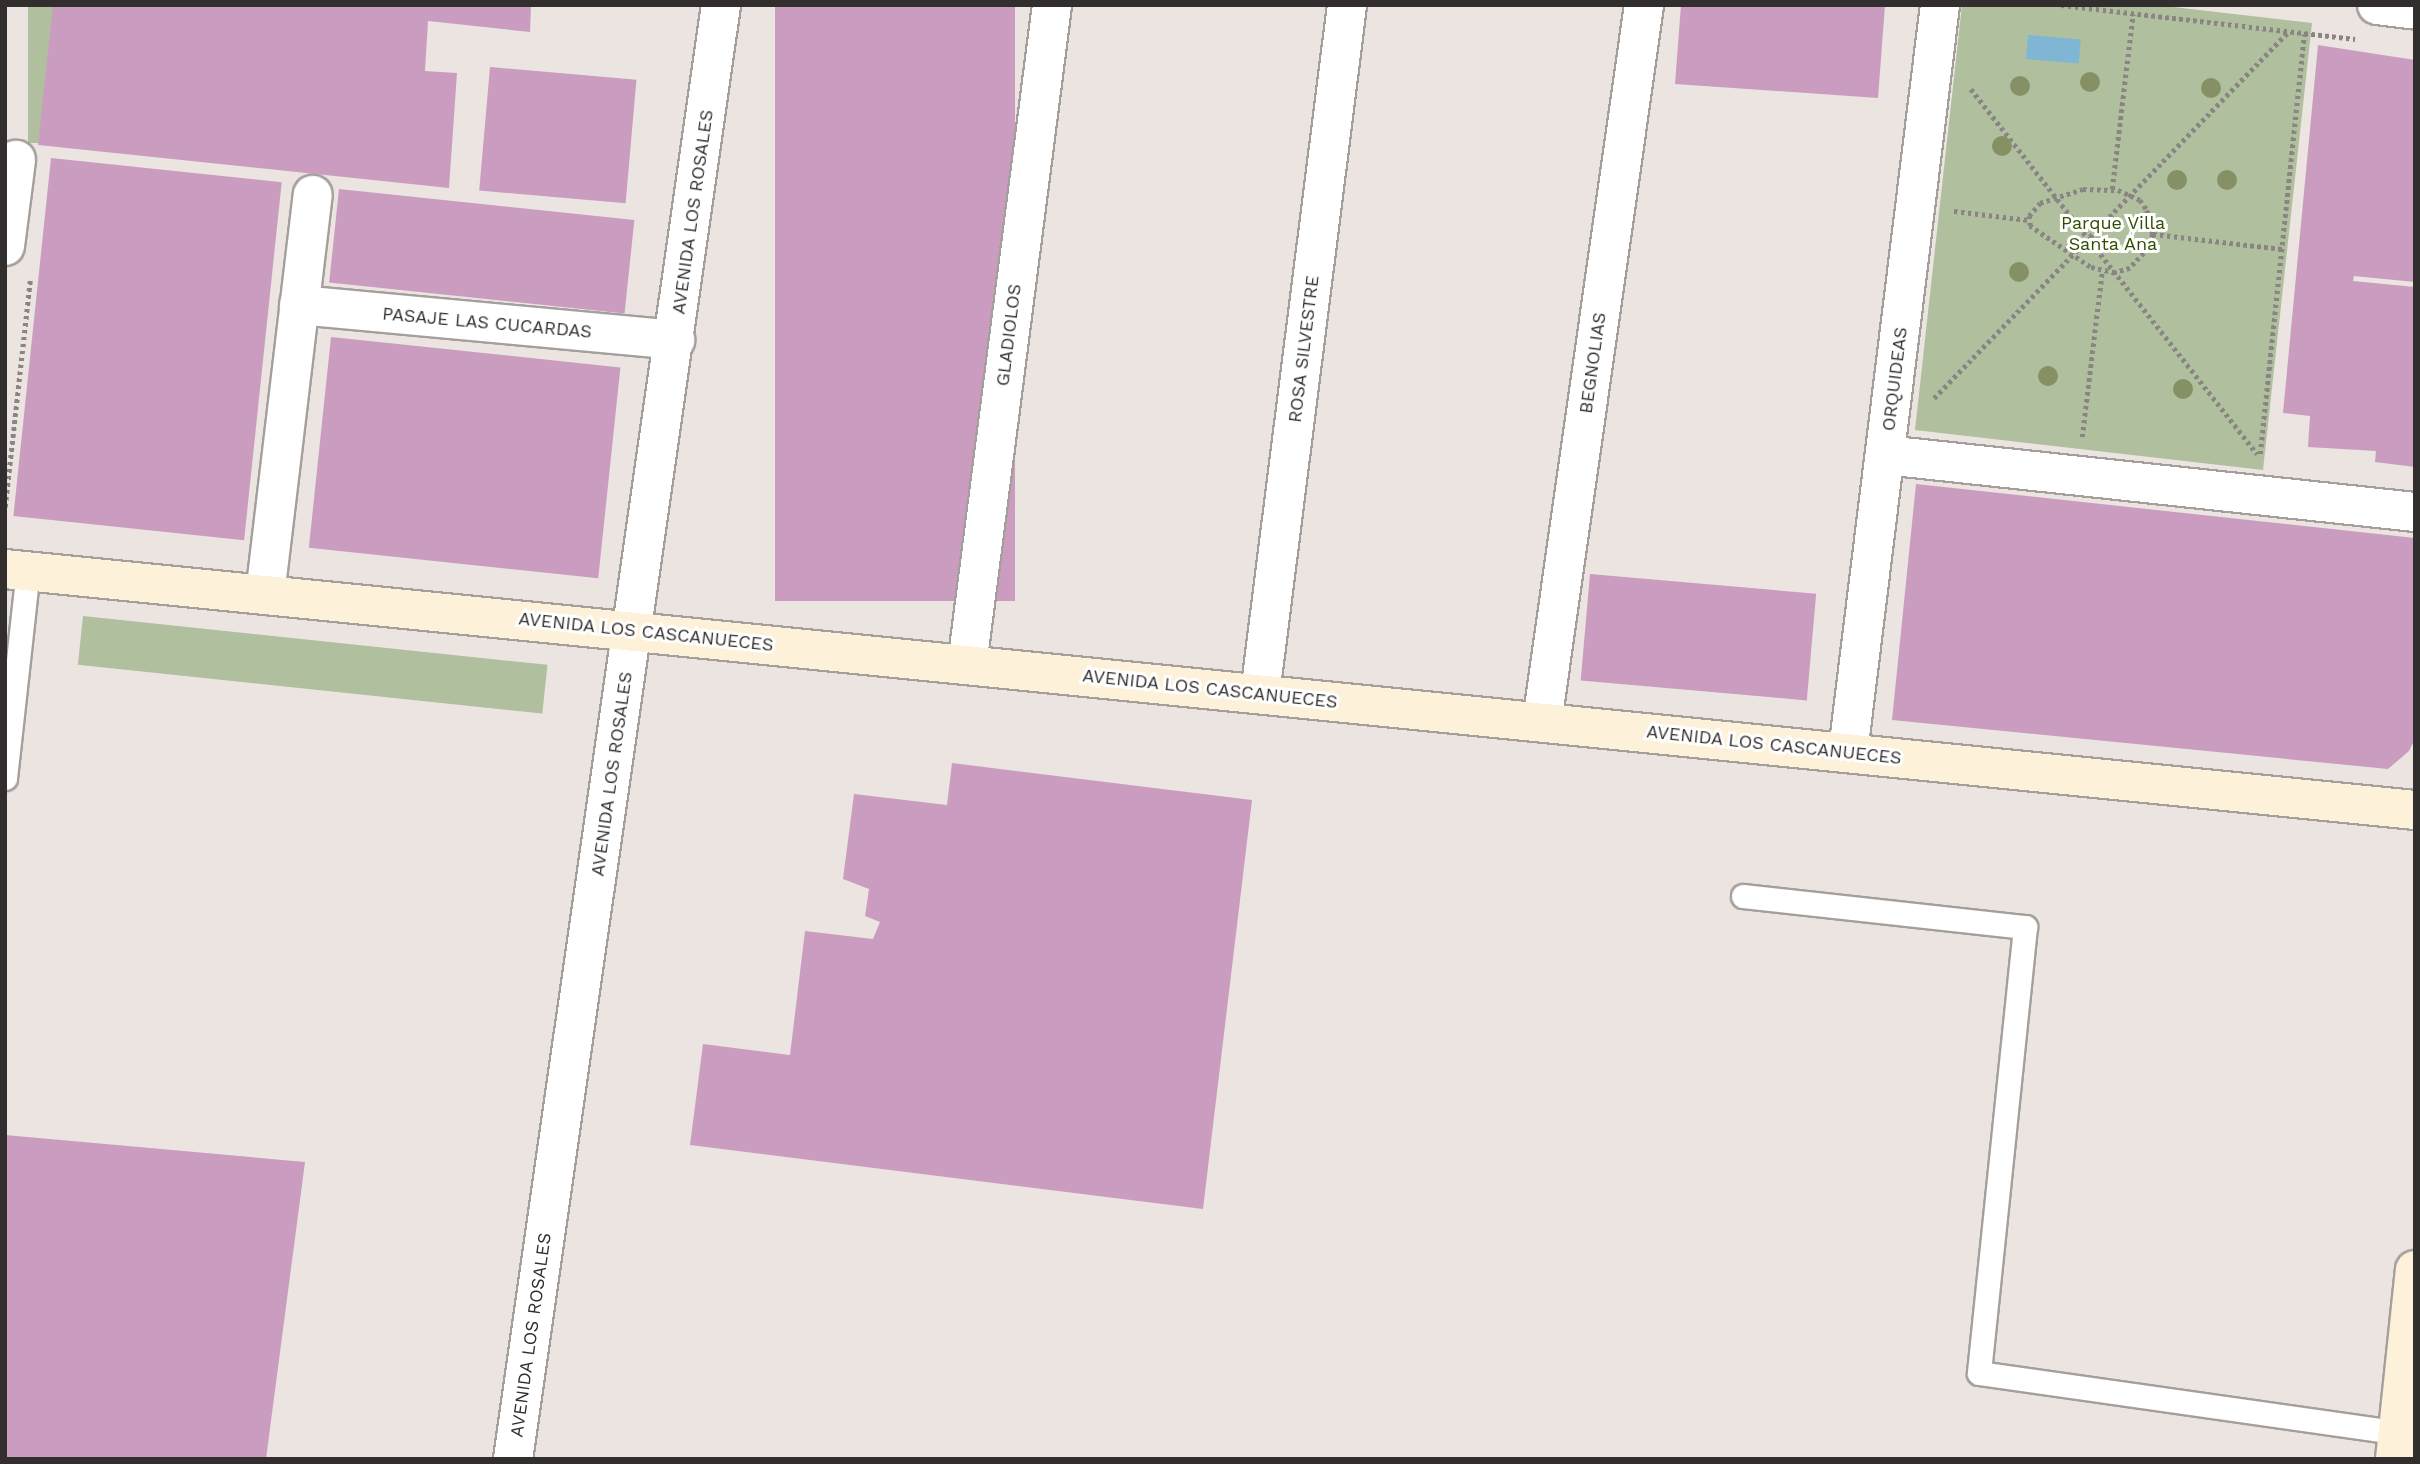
<!DOCTYPE html>
<style>
body{margin:0}
#map{position:relative;width:2420px;height:1464px;overflow:hidden;background:#ebe4e0;font-family:"Work Sans",sans-serif}
div>[style]{position:absolute}
.green>*{inset:0;background:#b0c09e;transform-origin:0 0}
.water>*{inset:0;background:#7eb6d3;transform-origin:0 0}
.building>*{inset:0;background:#ca9dc0;transform-origin:0 0}
.path>*{height:4.5px;margin-top:-2.25px;transform-origin:0;background:repeating-linear-gradient(90deg,#8a8583 0 3.5px,transparent 0 7px)}
.roads{filter:drop-shadow(2px 0 #a59f9c) drop-shadow(-2px 0 #a59f9c) drop-shadow(0 2px #a59f9c) drop-shadow(0 -2px #a59f9c)}
.lane>*{height:23px;margin:-11.5px;padding:0 11.5px;transform-origin:11.5px;border-radius:11.5px;background:#fff}
.street>*{height:38px;margin:-19px;padding:0 19px;transform-origin:19px;border-radius:19px;background:#fff}
.secondary>*{height:38px;margin:-19px;padding:0 19px;transform-origin:19px;border-radius:19px;background:#fdf1d9}
.trees>*{width:20px;height:20px;margin:-10px;border-radius:50%;background:#869065}
span{translate:-50% -50%;white-space:nowrap;text-align:center;line-height:1.15;-webkit-text-stroke:6px #fff;paint-order:stroke}
.street-label{font-size:18px;color:#312e2d}
.park-label{font-size:18px;color:#334c00}
.frame{position:absolute;inset:0;border:7px solid #312e2d;pointer-events:none}
</style>
<div id="map">
<div class="green">
<i style="left:28px;top:5px;width:25px;height:138px"></i>
<i style="clip-path:polygon(1962px 5px,2156px 5px,2312px 23px,2263px 470px,1915px 430px)"></i>
<i style="left:83px;top:616px;width:467px;height:49px;rotate:6deg"></i>
</div>
<div class="water">
<i style="left:2028px;top:35px;width:53px;height:24px;rotate:5deg"></i>
</div>
<div class="building">
<i style="clip-path:polygon(53px 5px,531px 5px,530px 32px,428px 21px,425px 71px,457px 73px,449px 188px,38px 145px)"></i>
<i style="left:775px;top:5px;width:240px;height:596px"></i>
<i style="clip-path:polygon(1681px 5px,1885px 5px,1878px 98px,1675px 84px)"></i>
<i style="clip-path:polygon(2318px 45px,2415px 60px,2415px 282px,2354px 276px,2353px 281px,2415px 287px,2415px 467px,2375px 462px,2376px 451px,2308px 447px,2310px 416px,2283px 413px)"></i>
<i style="left:490px;top:67px;width:147px;height:124px;rotate:5deg"></i>
<i style="left:51px;top:158px;width:232px;height:360px;rotate:6deg"></i>
<i style="left:339px;top:189px;width:297px;height:94px;rotate:6deg"></i>
<i style="left:331px;top:337px;width:291px;height:212px;rotate:6deg"></i>
<i style="clip-path:polygon(1916px 484px,2415px 538px,2415px 739px,2409px 751px,2388px 769px,1892px 720px)"></i>
<i style="left:1590px;top:574px;width:227px;height:107px;rotate:5deg"></i>
<i style="clip-path:polygon(952px 763px,1252px 800px,1203px 1209px,690px 1145px,703px 1044px,790px 1055px,805px 931px,873px 939px,880px 922px,865px 916px,869px 889px,843px 879px,854px 794px,947px 805px)"></i>
<i style="clip-path:polygon(5px 1135px,305px 1162px,266px 1459px,5px 1459px)"></i>
</div>
<div class="path">
<i style="left:2061px;top:5px;width:296px;rotate:6.6deg"></i>
<i style="left:1971px;top:89px;width:464px;rotate:51.9deg"></i>
<i style="left:2083px;top:189px;width:35px;rotate:2deg"></i>
<i style="left:2118px;top:190px;width:24px;rotate:24deg"></i>
<i style="left:2140px;top:200px;width:12px;rotate:55deg"></i>
<i style="left:2147px;top:210px;width:25px;rotate:76deg"></i>
<i style="left:2153px;top:234px;width:15px;rotate:106deg"></i>
<i style="left:2149px;top:248px;width:28px;rotate:134deg"></i>
<i style="left:2130px;top:268px;width:16px;rotate:162deg"></i>
<i style="left:2115px;top:273px;width:26px;rotate:-167deg"></i>
<i style="left:2090px;top:267px;width:73px;rotate:-145.7deg"></i>
<i style="left:2030px;top:226px;width:10px;rotate:-96deg"></i>
<i style="left:2029px;top:216px;width:17px;rotate:-50deg"></i>
<i style="left:2040px;top:203px;width:45px;rotate:-18deg"></i>
<i style="left:2112px;top:189px;width:176px;rotate:-83.2deg"></i>
<i style="left:1954px;top:211px;width:75px;rotate:6.9deg"></i>
<i style="left:2153px;top:234px;width:130px;rotate:6.6deg"></i>
<i style="left:1934px;top:398px;width:509px;rotate:-45.95deg"></i>
<i style="left:2082px;top:437px;width:166px;rotate:-83.1deg"></i>
<i style="left:2260px;top:454px;width:422px;rotate:-84deg"></i>
<i style="left:5px;top:507px;width:229px;rotate:-83.7deg"></i>
</div>
<div class="roads">
<div class="lane">
<i style="left:5px;top:778px;width:208px;rotate:-83.7deg"></i>
<i style="left:1743px;top:896px;width:284px;rotate:6.3deg"></i>
<i style="left:2025px;top:927px;width:448px;rotate:95.9deg"></i>
<i style="left:1979px;top:1373px;width:423px;rotate:8.1deg"></i>
</div>
<div class="street">
<i style="left:2377px;top:5px;width:38px;rotate:7deg"></i>
<i style="left:5px;top:246px;width:87px;rotate:-82.7deg"></i>
<i style="left:299px;top:305px;width:378px;rotate:5.3deg"></i>
<i style="left:1885px;top:455px;width:533px;rotate:6.14deg"></i>
<i style="left:265px;top:595px;width:403px;rotate:-83.2deg"></i>
<i style="left:967px;top:665px;width:665px;rotate:-82.66deg"></i>
<i style="left:1260px;top:694px;width:694px;rotate:-82.8deg"></i>
<i style="left:1542px;top:722px;width:724px;rotate:-81.9deg"></i>
<i style="left:1848px;top:752px;width:753px;rotate:-82.98deg"></i>
<i style="left:513px;top:1459px;width:1469px;rotate:-81.86deg"></i>
</div>
<div class="secondary">
<i style="left:5px;top:569px;width:2422px;rotate:5.71deg"></i>
<i style="left:2395px;top:1459px;width:190px;rotate:-84deg"></i>
</div>
</div>
<div class="trees">
<i style="left:2090px;top:82px"></i>
<i style="left:2020px;top:86px"></i>
<i style="left:2211px;top:88px"></i>
<i style="left:2002px;top:146px"></i>
<i style="left:2177px;top:180px"></i>
<i style="left:2227px;top:180px"></i>
<i style="left:2019px;top:272px"></i>
<i style="left:2048px;top:376px"></i>
<i style="left:2183px;top:389px"></i>
</div>
<div class="street-label">
<span style="left:693px;top:212px;rotate:-82deg">AVENIDA LOS ROSALES</span>
<span style="left:487px;top:323px;rotate:5deg">PASAJE LAS CUCARDAS</span>
<span style="left:1009px;top:335px;rotate:-83deg">GLADIOLOS</span>
<span style="left:1304px;top:349px;rotate:-83deg">ROSA SILVESTRE</span>
<span style="left:1593px;top:363px;rotate:-82deg">BEGNOLIAS</span>
<span style="left:1895px;top:379px;rotate:-83deg">ORQUIDEAS</span>
<span style="left:646px;top:632px;rotate:6deg">AVENIDA LOS CASCANUECES</span>
<span style="left:1210px;top:689px;rotate:6deg">AVENIDA LOS CASCANUECES</span>
<span style="left:1774px;top:745px;rotate:6deg">AVENIDA LOS CASCANUECES</span>
<span style="left:612px;top:774px;rotate:-82deg">AVENIDA LOS ROSALES</span>
<span style="left:531px;top:1335px;rotate:-82deg">AVENIDA LOS ROSALES</span>
</div>
<div class="park-label">
<span style="left:2113px;top:234px">Parque Villa<br>Santa Ana</span>
</div>
<div class="frame"></div>
</div>
